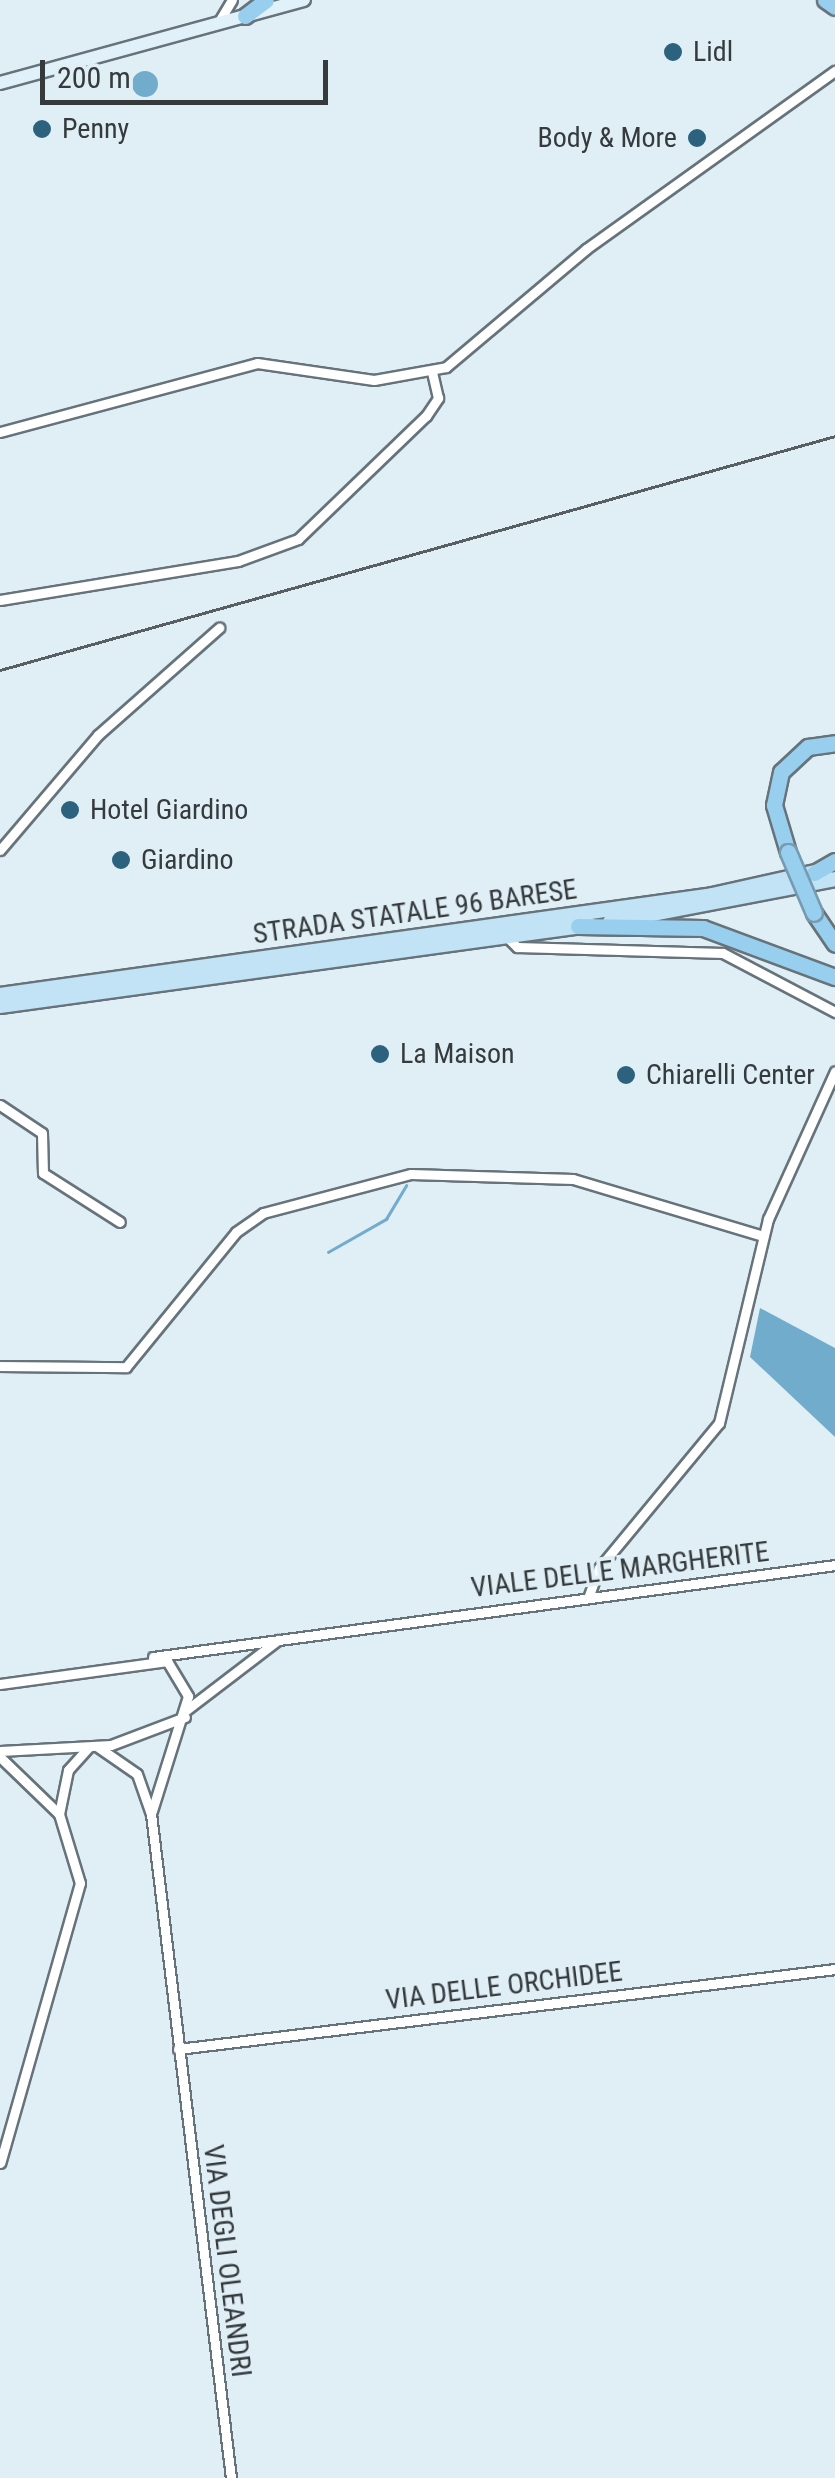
<!DOCTYPE html>
<style>
body{margin:0}
#map{position:relative;width:835px;height:2478px;overflow:hidden;background:#e0eef6;font-family:"Roboto Condensed",sans-serif}
div>[style]{position:absolute}
.water>*{inset:0;background:#72accd}
.round{border-radius:50%}
.stream>*{height:2.5px;margin:-1.25px;padding:0 1.25px;transform-origin:1.25px;border-radius:1.25px;background:#72accd}
.roads{filter:drop-shadow(2px 0 #67737b) drop-shadow(-2px 0 #67737b) drop-shadow(0 2px #67737b) drop-shadow(0 -2px #67737b)}
.street>*{height:9px;margin:-4.5px;padding:0 4.5px;transform-origin:4.5px;border-radius:4.5px;background:#fff}
.secondary>*{height:12px;margin:-6px;padding:0 6px;transform-origin:6px;border-radius:6px;background:#e0f1fa}
.primary>*{height:14px;margin:-7px;padding:0 7px;transform-origin:7px;border-radius:7px;background:#c2e2f5}
.highway>*{height:15px;margin:-7.5px;padding:0 7.5px;transform-origin:7.5px;border-radius:7.5px;background:#99cfee}
.rail>*{height:2.5px;margin:-1.25px;padding:0 1.25px;transform-origin:1.25px;border-radius:1.25px;background:#585e62}
.bridges{filter:drop-shadow(2px 0 #769bb0) drop-shadow(-2px 0 #769bb0) drop-shadow(0 2px #769bb0) drop-shadow(0 -2px #769bb0)}
.highway-bridge>*{height:15px;margin:-7.5px;padding:0 7.5px;transform-origin:7.5px;border-radius:7.5px;background:#99cfee}
.dots>*{width:28px;height:28px;translate:-50% -50%;box-sizing:border-box;border:5px solid #e0eef6;border-radius:50%}
span{translate:-50% -50%;white-space:nowrap;text-align:center;line-height:1.15;-webkit-text-stroke:8px #e0eef6;paint-order:stroke}
.poi-label{font-size:28px;color:#353a3d}
.left{translate:0 -50%;text-align:left}
.right{translate:-100% -50%;text-align:right}
.street-label{font-size:28px;color:#353a3d}
.scale{position:absolute;left:40px;top:60px;width:288px;height:45px;box-sizing:border-box;border:5px solid #353a3d;border-top:0;padding-left:12px;font-size:30px;line-height:35px;white-space:nowrap;color:#353a3d;-webkit-text-stroke:8px #e0eef6;paint-order:stroke}
</style>
<div id="map">
<div class="water">
<i class="round" style="left:132px;top:71px;width:26px;height:26px"></i>
<i style="clip-path:polygon(760px 1308px,835px 1348px,835px 1437px,750px 1357px)"></i>
</div>
<div class="stream">
<i style="left:328px;top:1252px;width:67px;rotate:-29.6deg"></i>
<i style="left:386px;top:1219px;width:39px;rotate:-59deg"></i>
</div>
<div class="roads">
<div class="street">
<i style="left:218px;top:23px;width:27px;rotate:-59deg"></i>
<i style="left:0;top:432px;width:266px;rotate:-15deg"></i>
<i style="left:257px;top:363px;width:118px;rotate:8.3deg"></i>
<i style="left:374px;top:380px;width:73px;rotate:-10.2deg"></i>
<i style="left:446px;top:367px;width:183px;rotate:-40.1deg"></i>
<i style="left:586px;top:249px;width:306px;rotate:-35.6deg"></i>
<i style="left:0;top:600px;width:241px;rotate:-9.3deg"></i>
<i style="left:238px;top:561px;width:64px;rotate:-20.1deg"></i>
<i style="left:298px;top:539px;width:178px;rotate:-43.9deg"></i>
<i style="left:426px;top:416px;width:22px;rotate:-56deg"></i>
<i style="left:438px;top:398px;width:27px;rotate:-103deg"></i>
<i style="left:0;top:850px;width:151px;rotate:-49.6deg"></i>
<i style="left:98px;top:735px;width:162px;rotate:-41.5deg"></i>
<i style="left:506px;top:936px;width:16px;rotate:45deg"></i>
<i style="left:517px;top:947px;width:206px;rotate:1.7deg"></i>
<i style="left:723px;top:953px;width:127px;rotate:27.8deg"></i>
<i style="left:0;top:1105px;width:50px;rotate:33.7deg"></i>
<i style="left:42px;top:1133px;width:40px;rotate:88.6deg"></i>
<i style="left:43px;top:1173px;width:91px;rotate:32.5deg"></i>
<i style="left:0;top:1366px;width:126px;rotate:0.5deg"></i>
<i style="left:126px;top:1367px;width:174px;rotate:-50.8deg"></i>
<i style="left:236px;top:1232px;width:33px;rotate:-35deg"></i>
<i style="left:263px;top:1213px;width:153px;rotate:-14.8deg"></i>
<i style="left:411px;top:1174px;width:162px;rotate:1.8deg"></i>
<i style="left:573px;top:1179px;width:198px;rotate:16.7deg"></i>
<i style="left:588px;top:1598px;width:32px;rotate:-70deg"></i>
<i style="left:599px;top:1568px;width:188px;rotate:-50.4deg"></i>
<i style="left:719px;top:1423px;width:210px;rotate:-76.5deg"></i>
<i style="left:768px;top:1219px;width:162px;rotate:-65.6deg"></i>
<i style="left:153px;top:1657px;width:688px;rotate:-7.68deg"></i>
<i style="left:0;top:1684px;width:169px;rotate:-7.8deg"></i>
<i style="left:167px;top:1661px;width:41px;rotate:59deg"></i>
<i style="left:188px;top:1696px;width:121px;rotate:107.4deg"></i>
<i style="left:185px;top:1711px;width:117px;rotate:-37.4deg"></i>
<i style="left:98px;top:1747px;width:47px;rotate:34.7deg"></i>
<i style="left:137px;top:1774px;width:42px;rotate:70.7deg"></i>
<i style="left:151px;top:1814px;width:669px;rotate:83.13deg"></i>
<i style="left:0;top:1751px;width:111px;rotate:-3.1deg"></i>
<i style="left:111px;top:1745px;width:79px;rotate:-20.7deg"></i>
<i style="left:0;top:1757px;width:82px;rotate:44deg"></i>
<i style="left:59px;top:1814px;width:72px;rotate:73.1deg"></i>
<i style="left:80px;top:1883px;width:291px;rotate:105.9deg"></i>
<i style="left:59px;top:1814px;width:45px;rotate:-78.4deg"></i>
<i style="left:68px;top:1770px;width:31px;rotate:-48deg"></i>
<i style="left:178px;top:2049px;width:662px;rotate:-6.94deg"></i>
</div>
<div class="secondary">
<i style="left:0;top:83px;width:315px;rotate:-15.3deg"></i>
</div>
<div class="primary">
<i style="left:610px;top:922px;width:229px;rotate:-10.8deg"></i>
<i style="left:0;top:995px;width:719px;rotate:-7.99deg"></i>
<i style="left:712px;top:895px;width:116px;rotate:-12.5deg"></i>
<i style="left:0;top:1006px;width:595px;rotate:-7.83deg"></i>
</div>
<div class="highway">
<i style="left:825px;top:0;width:12px;rotate:35deg"></i>
<i style="left:245px;top:16px;width:26px;rotate:-37deg"></i>
<i style="left:788px;top:852px;width:49px;rotate:-106.6deg"></i>
<i style="left:774px;top:805px;width:34px;rotate:-78deg"></i>
<i style="left:781px;top:772px;width:37px;rotate:-43deg"></i>
<i style="left:808px;top:747px;width:27px;rotate:-8deg"></i>
<i style="left:814px;top:873px;width:24px;rotate:-30deg"></i>
<i style="left:814px;top:913px;width:37px;rotate:56deg"></i>
<i style="left:578px;top:926px;width:125px;rotate:0.9deg"></i>
<i style="left:703px;top:928px;width:141px;rotate:20.4deg"></i>
</div>
</div>
<div class="rail">
<i style="left:0;top:670px;width:867px;rotate:-15.65deg"></i>
</div>
<div class="bridges">
<div class="highway-bridge">
<i style="left:788px;top:852px;width:66px;rotate:66.9deg"></i>
</div>
</div>
<div class="dots">
<i style="left:673px;top:52px;background:#2c627d"></i>
<i style="left:42px;top:129px;background:#2c627d"></i>
<i style="left:697px;top:138px;background:#2c627d"></i>
<i style="left:70px;top:810px;background:#2c627d"></i>
<i style="left:121px;top:860px;background:#2c627d"></i>
<i style="left:380px;top:1054px;background:#2c627d"></i>
<i style="left:626px;top:1075px;background:#2c627d"></i>
</div>
<div class="poi-label">
<span class="left" style="left:693px;top:52px">Lidl</span>
<span class="left" style="left:62px;top:129px">Penny</span>
<span class="right" style="left:677px;top:138px">Body &amp; More</span>
<span class="left" style="left:90px;top:810px">Hotel Giardino</span>
<span class="left" style="left:141px;top:860px">Giardino</span>
<span class="left" style="left:400px;top:1054px">La Maison</span>
<span class="left" style="left:646px;top:1075px">Chiarelli Center</span>
</div>
<div class="street-label">
<span style="left:415px;top:912px;rotate:-8deg">STRADA STATALE 96 BARESE</span>
<span style="left:620px;top:1570px;rotate:-7deg">VIALE DELLE MARGHERITE</span>
<span style="left:504px;top:1986px;rotate:-7deg">VIA DELLE ORCHIDEE</span>
<span style="left:227px;top:2261px;rotate:83deg">VIA DEGLI OLEANDRI</span>
</div>
<div class="scale">200 m</div>
</div>
